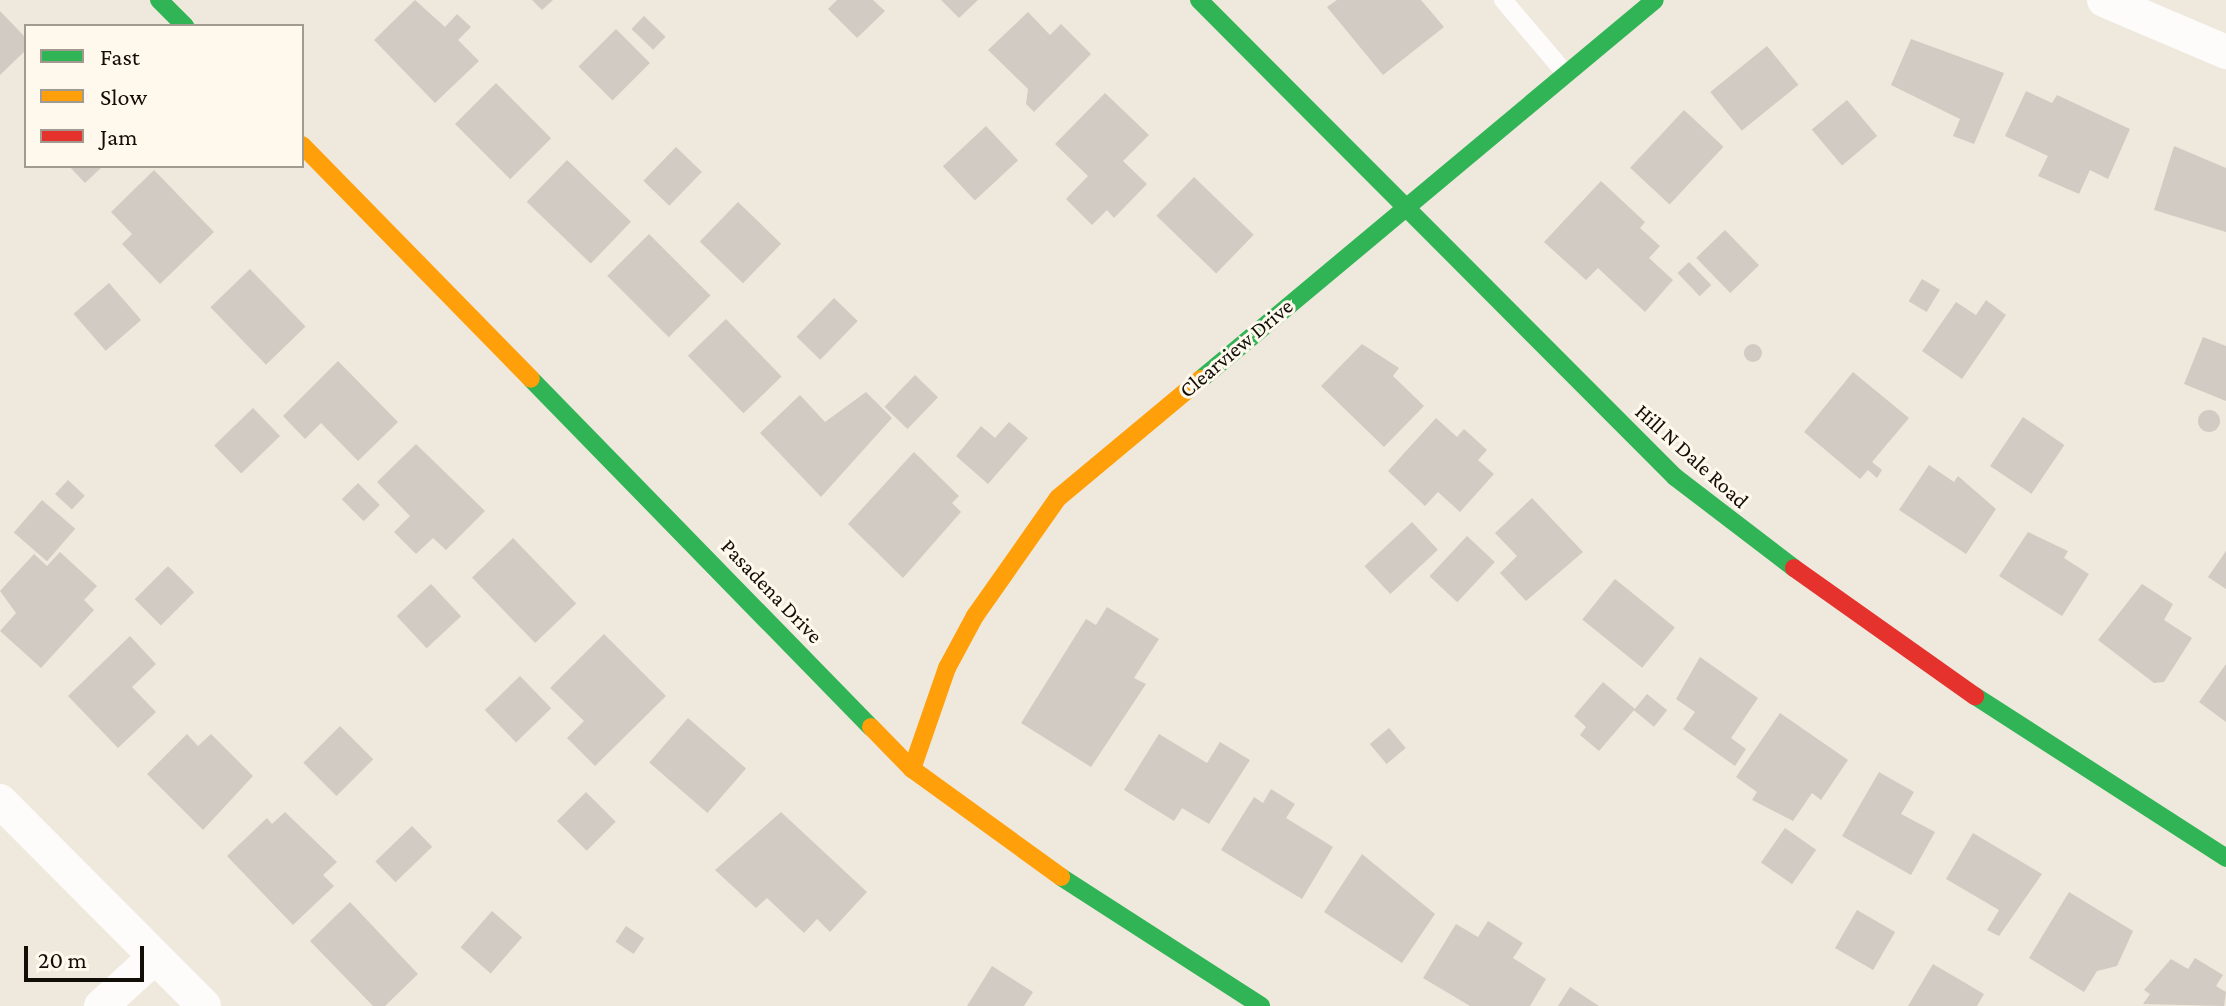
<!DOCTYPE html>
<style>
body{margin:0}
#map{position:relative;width:2226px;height:1006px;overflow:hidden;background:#efe8dd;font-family:"Crimson Pro",serif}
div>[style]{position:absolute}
.building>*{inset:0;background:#d1cbc3;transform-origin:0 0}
.round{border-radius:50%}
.lane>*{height:18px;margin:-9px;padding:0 9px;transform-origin:9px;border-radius:9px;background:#fdfcfa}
.street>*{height:34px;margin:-17px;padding:0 17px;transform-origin:17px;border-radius:17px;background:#fdfcfa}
.fast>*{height:18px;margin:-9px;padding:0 9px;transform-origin:9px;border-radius:9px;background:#30b455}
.slow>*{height:18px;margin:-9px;padding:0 9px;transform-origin:9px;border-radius:9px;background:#ff9f0a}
.jam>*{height:18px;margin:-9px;padding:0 9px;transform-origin:9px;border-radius:9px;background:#e5322d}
span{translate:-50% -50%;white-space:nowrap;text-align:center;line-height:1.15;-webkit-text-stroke:6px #fff8ec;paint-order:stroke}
.street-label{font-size:22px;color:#110d07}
.legend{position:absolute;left:24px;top:24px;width:280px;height:144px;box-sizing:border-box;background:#fff8ec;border:2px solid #a09a90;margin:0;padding:10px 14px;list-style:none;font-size:24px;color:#110d07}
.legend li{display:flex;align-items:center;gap:16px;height:40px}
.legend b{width:40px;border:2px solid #a09a90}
.scale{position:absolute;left:24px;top:946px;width:120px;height:36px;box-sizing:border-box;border:4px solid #110d07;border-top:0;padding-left:10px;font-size:24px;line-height:28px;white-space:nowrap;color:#110d07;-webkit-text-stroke:6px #fff8ec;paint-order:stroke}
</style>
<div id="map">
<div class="building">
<i style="clip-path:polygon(415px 0,445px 27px,457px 14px,471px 27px,458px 40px,479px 61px,435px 103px,374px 40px)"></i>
<i style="clip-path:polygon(532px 0,553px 0,542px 10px)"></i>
<i style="clip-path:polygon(837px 0,873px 0,885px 11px,857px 38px,828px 9px)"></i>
<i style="clip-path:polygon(941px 0,978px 0,959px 18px)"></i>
<i style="clip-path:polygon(1337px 0,1421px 0,1444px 27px,1383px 75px,1327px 7px)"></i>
<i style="clip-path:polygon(0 11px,26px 38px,26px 50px,0 75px)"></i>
<i style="clip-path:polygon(1028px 12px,1050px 35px,1061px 24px,1091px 54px,1034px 112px,1026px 104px,1028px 89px,988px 50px)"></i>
<i style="left:644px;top:16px;width:30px;height:18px;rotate:44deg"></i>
<i style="left:616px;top:29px;width:48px;height:53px;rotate:45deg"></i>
<i style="clip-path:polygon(1911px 39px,2004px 73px,1974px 144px,1953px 136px,1960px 119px,1891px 85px)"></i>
<i style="left:1767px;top:46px;width:50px;height:73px;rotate:51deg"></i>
<i style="left:496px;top:83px;width:78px;height:58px;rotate:45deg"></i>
<i style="clip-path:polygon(2026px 91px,2052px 103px,2057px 95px,2130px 129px,2108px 179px,2090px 170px,2079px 194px,2038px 176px,2048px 156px,2005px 136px)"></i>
<i style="clip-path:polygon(1105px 93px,1149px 135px,1123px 161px,1147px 184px,1114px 218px,1107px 210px,1092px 225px,1066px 199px,1088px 176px,1055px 144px)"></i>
<i style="left:1847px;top:100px;width:47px;height:46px;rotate:50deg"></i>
<i style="left:1684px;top:110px;width:54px;height:79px;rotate:43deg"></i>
<i style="left:986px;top:126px;width:47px;height:59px;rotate:47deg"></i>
<i style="clip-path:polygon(2174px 146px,2226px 168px,2226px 232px,2154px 210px)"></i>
<i style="left:676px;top:147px;width:36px;height:47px;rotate:44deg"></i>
<i style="left:567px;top:160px;width:89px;height:58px;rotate:44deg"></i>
<i style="clip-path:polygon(69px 166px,103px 166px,85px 183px)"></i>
<i style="clip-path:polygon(154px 170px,214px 232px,160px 284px,122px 244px,132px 234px,111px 212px)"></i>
<i style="left:1194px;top:177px;width:83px;height:54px;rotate:44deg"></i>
<i style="clip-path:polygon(1601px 181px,1645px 222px,1640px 228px,1660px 246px,1649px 258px,1673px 280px,1645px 312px,1598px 268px,1586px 280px,1544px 242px)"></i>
<i style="left:738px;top:202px;width:60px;height:55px;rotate:44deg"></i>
<i style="left:1725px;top:230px;width:49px;height:40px;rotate:46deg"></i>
<i style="left:649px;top:234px;width:87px;height:59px;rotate:45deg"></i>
<i style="left:1689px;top:262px;width:32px;height:16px;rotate:46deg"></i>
<i style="left:250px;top:269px;width:80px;height:55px;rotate:46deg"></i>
<i style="left:1922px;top:279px;width:21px;height:26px;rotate:31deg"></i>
<i style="left:109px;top:283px;width:49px;height:47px;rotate:49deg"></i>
<i style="left:834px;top:298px;width:33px;height:54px;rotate:44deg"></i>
<i style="clip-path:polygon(1986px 300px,2006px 315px,1962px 379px,1922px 351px,1956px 302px,1976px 315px)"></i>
<i style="left:726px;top:319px;width:80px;height:53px;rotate:46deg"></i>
<i style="clip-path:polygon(2203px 337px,2226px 346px,2226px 401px,2184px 384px)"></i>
<i style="clip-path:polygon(1362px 344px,1399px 368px,1393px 376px,1424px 406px,1384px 447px,1321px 386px)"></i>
<i class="round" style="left:1744px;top:344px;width:18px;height:18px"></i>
<i style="clip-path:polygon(338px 361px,398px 422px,358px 461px,321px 423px,305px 439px,283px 416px)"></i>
<i style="clip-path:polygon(1853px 372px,1909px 418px,1872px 462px,1882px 470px,1877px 478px,1868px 470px,1860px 479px,1804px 432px)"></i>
<i style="left:915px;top:375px;width:32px;height:44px;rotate:44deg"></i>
<i style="clip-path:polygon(866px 392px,892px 418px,821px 497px,760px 433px,800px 395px,825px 422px)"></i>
<i style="left:253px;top:408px;width:39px;height:54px;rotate:46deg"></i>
<i class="round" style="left:2198px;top:410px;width:22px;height:22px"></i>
<i style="left:2023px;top:417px;width:50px;height:59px;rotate:34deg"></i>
<i style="clip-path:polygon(1436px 418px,1457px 437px,1464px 429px,1487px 450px,1478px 460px,1494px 474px,1460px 512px,1438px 492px,1425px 506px,1388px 471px)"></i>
<i style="clip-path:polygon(1009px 422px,1028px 438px,988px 484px,956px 456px,981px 426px,995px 438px)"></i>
<i style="clip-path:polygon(416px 444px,485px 511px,446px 550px,433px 538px,416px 554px,394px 532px,410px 516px,377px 482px)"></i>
<i style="clip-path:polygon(914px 452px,959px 496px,952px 503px,961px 512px,903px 578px,848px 524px)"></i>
<i style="clip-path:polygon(1929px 465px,1954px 482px,1958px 476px,1996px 509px,1966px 554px,1899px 510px)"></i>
<i style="left:68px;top:480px;width:23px;height:19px;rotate:43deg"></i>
<i style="left:358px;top:483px;width:31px;height:23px;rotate:45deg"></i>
<i style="clip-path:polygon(1532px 498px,1583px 552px,1526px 601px,1500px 573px,1517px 556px,1495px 533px)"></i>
<i style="left:42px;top:500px;width:44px;height:43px;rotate:41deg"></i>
<i style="left:1412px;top:522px;width:38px;height:65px;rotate:47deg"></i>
<i style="clip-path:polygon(2028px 532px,2068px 551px,2064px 558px,2089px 574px,2062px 616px,1999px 576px)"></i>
<i style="left:1467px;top:536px;width:38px;height:55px;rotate:43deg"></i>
<i style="left:513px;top:538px;width:91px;height:57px;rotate:46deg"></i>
<i style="clip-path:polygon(2226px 551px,2226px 589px,2208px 577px)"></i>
<i style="clip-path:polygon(60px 552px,97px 586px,84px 600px,94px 610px,41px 668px,0 631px,16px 613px,0 591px,34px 554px,47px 566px)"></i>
<i style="left:168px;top:566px;width:37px;height:47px;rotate:45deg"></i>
<i style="left:1615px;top:579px;width:77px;height:52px;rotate:39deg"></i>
<i style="left:431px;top:584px;width:44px;height:47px;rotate:47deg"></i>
<i style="clip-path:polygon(2142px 584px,2173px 604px,2164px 620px,2192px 638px,2164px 682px,2154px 683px,2098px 640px)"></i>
<i style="clip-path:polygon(1107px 607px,1159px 639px,1134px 678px,1146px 684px,1091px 767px,1021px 723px,1086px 619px,1096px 625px)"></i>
<i style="clip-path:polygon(604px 634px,666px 696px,595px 766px,567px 738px,584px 721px,550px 688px)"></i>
<i style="clip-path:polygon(130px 636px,156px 664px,132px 687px,156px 712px,118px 748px,68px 696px)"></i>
<i style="clip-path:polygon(1700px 657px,1758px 698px,1731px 738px,1746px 749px,1735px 766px,1683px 729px,1695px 712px,1676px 699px)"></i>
<i style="clip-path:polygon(2226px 664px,2226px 722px,2199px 702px)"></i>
<i style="left:520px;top:676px;width:45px;height:49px;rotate:46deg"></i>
<i style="clip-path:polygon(1603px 682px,1635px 709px,1599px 751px,1580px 735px,1586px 727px,1574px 716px)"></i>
<i style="left:1647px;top:694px;width:26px;height:21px;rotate:39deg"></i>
<i style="clip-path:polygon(1780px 713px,1848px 760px,1821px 800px,1812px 793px,1793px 821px,1752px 800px,1757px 792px,1736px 777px)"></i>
<i style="left:688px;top:718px;width:77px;height:59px;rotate:41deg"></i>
<i style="left:340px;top:726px;width:47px;height:52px;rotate:45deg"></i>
<i style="left:1389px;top:728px;width:26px;height:25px;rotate:50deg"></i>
<i style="clip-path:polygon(187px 734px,198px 746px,211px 734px,253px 776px,203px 830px,147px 774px)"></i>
<i style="clip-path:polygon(1159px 734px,1207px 763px,1220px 742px,1250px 760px,1209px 824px,1182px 808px,1174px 821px,1124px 790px)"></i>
<i style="clip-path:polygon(1879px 772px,1914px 792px,1901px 814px,1935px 832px,1911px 875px,1842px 836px)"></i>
<i style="clip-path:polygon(1271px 789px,1295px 804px,1286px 818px,1333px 847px,1302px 899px,1221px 850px,1254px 797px,1263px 803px)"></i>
<i style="left:586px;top:792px;width:42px;height:41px;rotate:45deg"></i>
<i style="clip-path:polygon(285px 812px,337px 862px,323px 875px,334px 886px,293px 925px,227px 856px,267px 818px,272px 824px)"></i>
<i style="clip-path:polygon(781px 812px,867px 892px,830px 932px,817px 919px,804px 933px,767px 898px,756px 908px,715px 870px)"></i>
<i style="left:412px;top:826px;width:29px;height:51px;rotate:46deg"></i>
<i style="left:1785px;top:828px;width:38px;height:42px;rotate:35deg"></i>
<i style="clip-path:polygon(1973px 833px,2042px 874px,1999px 936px,1987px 930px,1999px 910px,1946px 879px)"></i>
<i style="clip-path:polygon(1362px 854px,1435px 914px,1402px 963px,1324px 912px)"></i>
<i style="clip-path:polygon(2069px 892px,2133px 931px,2117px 966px,2097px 971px,2084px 992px,2029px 958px)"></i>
<i style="clip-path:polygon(350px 902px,418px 974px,385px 1006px,373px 1006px,310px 941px)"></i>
<i style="left:1857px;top:910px;width:44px;height:44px;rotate:30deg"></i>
<i style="left:492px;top:911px;width:40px;height:48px;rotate:41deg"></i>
<i style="clip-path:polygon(1488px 921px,1523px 943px,1513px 958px,1546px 979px,1530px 1006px,1470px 1006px,1423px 978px,1456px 924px,1478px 937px)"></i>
<i style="left:626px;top:926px;width:22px;height:19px;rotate:34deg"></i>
<i style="clip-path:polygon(2195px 958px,2223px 975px,2216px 986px,2226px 992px,2224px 1006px,2143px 1004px,2150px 994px,2144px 990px,2171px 959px,2188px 969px)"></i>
<i style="clip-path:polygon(1933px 964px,1984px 994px,1977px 1006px,1908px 1006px)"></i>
<i style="clip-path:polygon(992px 966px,1033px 992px,1024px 1006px,967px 1006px)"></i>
<i style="clip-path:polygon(1570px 987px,1599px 1006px,1558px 1006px)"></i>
</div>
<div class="lane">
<i style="left:1503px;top:0;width:97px;rotate:49.6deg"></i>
</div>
<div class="street">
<i style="left:2104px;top:0;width:133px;rotate:23.1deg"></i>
<i style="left:0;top:801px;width:289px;rotate:45.1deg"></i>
<i style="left:101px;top:1006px;width:72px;rotate:-42.2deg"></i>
</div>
<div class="fast">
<i style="left:159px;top:0;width:37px;rotate:45deg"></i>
<i style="left:1199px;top:0;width:674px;rotate:45.06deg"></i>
<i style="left:1675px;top:477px;width:150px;rotate:37.4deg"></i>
<i style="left:531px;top:379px;width:487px;rotate:45.7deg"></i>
<i style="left:1201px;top:379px;width:591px;rotate:-39.86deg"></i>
<i style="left:1975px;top:696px;width:299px;rotate:32.8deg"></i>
<i style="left:1061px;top:877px;width:238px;rotate:32.8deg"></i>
</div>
<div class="slow">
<i style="left:302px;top:145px;width:327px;rotate:45.6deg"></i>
<i style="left:871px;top:727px;width:59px;rotate:45.7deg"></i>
<i style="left:912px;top:769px;width:184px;rotate:35.9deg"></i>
<i style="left:912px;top:769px;width:107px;rotate:-70.9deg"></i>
<i style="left:947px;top:668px;width:59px;rotate:-61.7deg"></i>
<i style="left:975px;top:616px;width:144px;rotate:-54.9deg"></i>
<i style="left:1058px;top:498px;width:186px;rotate:-39.8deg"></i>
</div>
<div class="jam">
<i style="left:1794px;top:568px;width:222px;rotate:35.3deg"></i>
</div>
<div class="street-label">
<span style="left:1236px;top:348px;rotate:-40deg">Clearview Drive</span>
<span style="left:1692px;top:456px;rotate:42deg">Hill N Dale Road</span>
<span style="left:772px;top:591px;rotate:46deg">Pasadena Drive</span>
</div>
<ul class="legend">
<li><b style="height:10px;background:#30b455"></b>Fast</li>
<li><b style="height:10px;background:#ff9f0a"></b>Slow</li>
<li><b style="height:10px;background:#e5322d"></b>Jam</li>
</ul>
<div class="scale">20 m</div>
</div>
